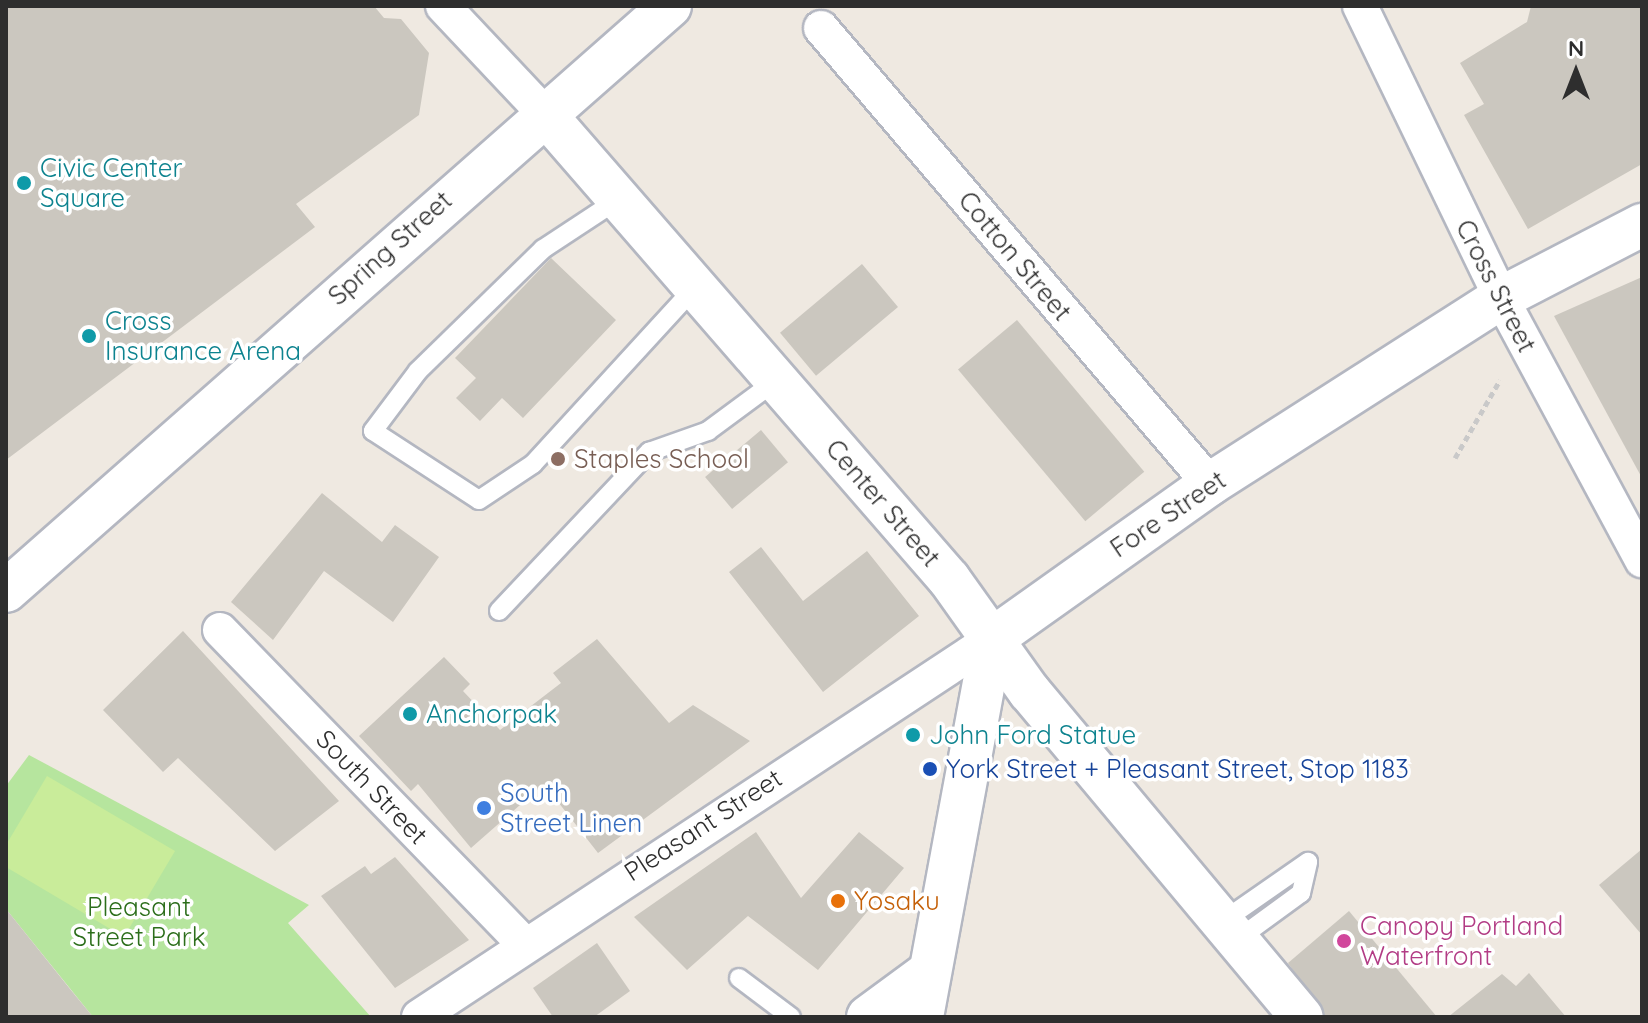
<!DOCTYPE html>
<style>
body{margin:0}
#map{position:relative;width:1648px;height:1023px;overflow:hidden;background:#efe9e1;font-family:Quicksand,sans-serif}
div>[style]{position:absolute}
.green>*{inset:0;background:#b6e59e}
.pitch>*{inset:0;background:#c9ec9a}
.building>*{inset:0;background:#cbc7bf;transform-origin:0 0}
.path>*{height:5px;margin-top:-2.5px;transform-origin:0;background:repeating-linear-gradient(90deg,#c9c9c9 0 6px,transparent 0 10px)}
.roads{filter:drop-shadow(2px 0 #b4b7c1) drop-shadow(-2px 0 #b4b7c1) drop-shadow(0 2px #b4b7c1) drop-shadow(0 -2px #b4b7c1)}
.service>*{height:18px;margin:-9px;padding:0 9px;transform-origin:9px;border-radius:9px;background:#fff}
.minor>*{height:34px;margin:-17px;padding:0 17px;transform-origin:17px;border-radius:17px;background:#fff}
.tertiary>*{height:42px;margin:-21px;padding:0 21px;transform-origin:21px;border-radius:21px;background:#fff}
.dots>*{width:22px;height:22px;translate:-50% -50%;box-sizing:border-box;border:4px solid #fff;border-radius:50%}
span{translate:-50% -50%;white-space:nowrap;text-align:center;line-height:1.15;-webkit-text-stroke:7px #fff;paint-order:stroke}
.culture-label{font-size:26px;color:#0d838f}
.left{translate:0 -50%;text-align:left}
.street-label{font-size:26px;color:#2e2e2e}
.education-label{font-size:26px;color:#785e54}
.transit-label{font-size:26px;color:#164399}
.shop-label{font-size:26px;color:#366cbe}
.food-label{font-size:26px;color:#c56008}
.park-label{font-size:26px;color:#2c6e1b}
.hotel-label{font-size:26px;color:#b23c85}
.frame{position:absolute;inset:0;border:8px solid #2e2e2e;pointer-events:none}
.north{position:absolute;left:1536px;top:32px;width:80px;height:80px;-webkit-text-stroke:6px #fff;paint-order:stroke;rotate:0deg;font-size:22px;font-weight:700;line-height:32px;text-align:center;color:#2e2e2e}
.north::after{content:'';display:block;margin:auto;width:28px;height:36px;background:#2e2e2e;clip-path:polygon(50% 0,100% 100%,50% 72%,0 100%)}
</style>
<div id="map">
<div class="green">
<i style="clip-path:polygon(29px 755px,309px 905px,288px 923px,371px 1017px,93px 1017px,6px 909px,6px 786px)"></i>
</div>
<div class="pitch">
<i style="clip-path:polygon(47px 776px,175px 851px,124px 937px,6px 867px,6px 845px)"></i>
</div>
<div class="building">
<i style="clip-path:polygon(6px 6px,374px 6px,384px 18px,401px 19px,429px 53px,419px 115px,296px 204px,315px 227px,6px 460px)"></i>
<i style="clip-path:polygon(1531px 6px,1642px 6px,1642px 164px,1528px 229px,1464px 115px,1484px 104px,1460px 63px,1527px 22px)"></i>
<i style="clip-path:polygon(551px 258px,616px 320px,523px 418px,502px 398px,480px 421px,456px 398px,476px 378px,455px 358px)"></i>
<i style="left:862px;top:264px;width:56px;height:107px;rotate:50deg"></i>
<i style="clip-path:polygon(1642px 277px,1642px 478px,1554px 316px)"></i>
<i style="left:1017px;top:320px;width:198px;height:77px;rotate:50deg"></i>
<i style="left:761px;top:430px;width:42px;height:73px;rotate:50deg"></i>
<i style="clip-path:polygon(322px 493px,382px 542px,395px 525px,439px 557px,393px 622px,324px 571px,273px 640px,231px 602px)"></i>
<i style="clip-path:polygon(761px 547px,803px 601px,867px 551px,919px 616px,823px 692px,729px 572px)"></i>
<i style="clip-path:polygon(183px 631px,339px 801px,275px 851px,178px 758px,163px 772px,103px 710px)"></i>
<i style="clip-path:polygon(597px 639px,669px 723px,693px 705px,750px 741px,598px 853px,544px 784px,471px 848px,418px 784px,411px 791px,359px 736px,444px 657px,470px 684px,463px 691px,500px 730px,561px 683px,553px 673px)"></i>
<i style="clip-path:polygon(756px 832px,801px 898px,859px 832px,904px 868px,818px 970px,748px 916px,687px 970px,634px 917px)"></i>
<i style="clip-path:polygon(1642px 849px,1642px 935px,1599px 885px)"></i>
<i style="clip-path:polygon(395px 857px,469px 940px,395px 988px,321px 896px,365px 866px,371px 874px)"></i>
<i style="clip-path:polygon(6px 909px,70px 989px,93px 1017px,6px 1017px)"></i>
<i style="clip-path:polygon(1349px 911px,1437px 1017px,1325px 1017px,1288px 963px)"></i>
<i style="clip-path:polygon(597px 943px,630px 991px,594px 1017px,553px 1017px,533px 988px)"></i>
<i style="clip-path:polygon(1529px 973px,1566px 1017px,1448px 1017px,1502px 974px,1516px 986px)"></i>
</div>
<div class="path">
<i style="left:1455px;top:458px;width:90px;rotate:-60deg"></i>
</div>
<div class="roads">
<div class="service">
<i style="left:619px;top:199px;width:91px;rotate:146.7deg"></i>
<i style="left:543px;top:249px;width:175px;rotate:135.7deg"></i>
<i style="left:418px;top:371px;width:75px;rotate:126.9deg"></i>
<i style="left:373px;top:431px;width:126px;rotate:33.1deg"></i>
<i style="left:479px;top:500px;width:65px;rotate:-33.7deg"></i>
<i style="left:533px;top:464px;width:240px;rotate:-47.5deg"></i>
<i style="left:499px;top:611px;width:219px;rotate:-46.7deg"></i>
<i style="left:649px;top:452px;width:63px;rotate:-19.6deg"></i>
<i style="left:708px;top:431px;width:86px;rotate:-36.5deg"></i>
<i style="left:1223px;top:921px;width:103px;rotate:-34.8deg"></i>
<i style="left:1238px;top:939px;width:78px;rotate:-36.1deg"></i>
<i style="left:1301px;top:893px;width:32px;rotate:-77deg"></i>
<i style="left:739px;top:978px;width:65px;rotate:36.9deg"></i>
</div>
<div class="minor">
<i style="left:443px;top:6px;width:146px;rotate:46.7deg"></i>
<i style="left:1360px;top:6px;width:324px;rotate:64.2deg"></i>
<i style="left:1501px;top:298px;width:298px;rotate:61.7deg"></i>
<i style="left:821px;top:28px;width:599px;rotate:49.53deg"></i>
<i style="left:220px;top:630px;width:436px;rotate:45.9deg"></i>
<i style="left:419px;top:1017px;width:686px;rotate:-33.41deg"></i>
</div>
<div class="tertiary">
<i style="left:543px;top:112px;width:619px;rotate:49deg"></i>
<i style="left:949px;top:579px;width:138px;rotate:54.5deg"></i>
<i style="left:1029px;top:691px;width:425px;rotate:50.1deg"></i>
<i style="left:6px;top:591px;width:885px;rotate:-41.38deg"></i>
<i style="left:868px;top:1017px;width:76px;rotate:-36.4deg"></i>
<i style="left:922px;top:1017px;width:384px;rotate:-79.5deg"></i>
<i style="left:992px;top:639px;width:267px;rotate:-35.4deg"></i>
<i style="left:1210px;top:484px;width:345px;rotate:-32.6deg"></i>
<i style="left:1501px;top:298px;width:159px;rotate:-27.4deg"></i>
</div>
</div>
<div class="dots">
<i style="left:24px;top:183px;background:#0f9aa8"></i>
<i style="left:89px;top:336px;background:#0f9aa8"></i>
<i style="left:558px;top:459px;background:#8d6e63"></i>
<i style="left:410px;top:714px;background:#0f9aa8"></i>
<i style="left:913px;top:735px;background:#0f9aa8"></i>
<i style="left:930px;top:769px;background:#1a4fb4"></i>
<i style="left:484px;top:808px;background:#3f7fe0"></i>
<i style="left:838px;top:901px;background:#e8710a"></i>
<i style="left:1344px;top:941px;background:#d1479c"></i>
</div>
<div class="culture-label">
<span class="left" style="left:40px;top:183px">Civic Center<br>Square</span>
<span class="left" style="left:105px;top:336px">Cross<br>Insurance Arena</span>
<span class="left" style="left:426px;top:714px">Anchorpak</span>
<span class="left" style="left:929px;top:735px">John Ford Statue</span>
</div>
<div class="street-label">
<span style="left:390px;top:248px;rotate:-42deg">Spring Street</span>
<span style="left:1015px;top:256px;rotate:50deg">Cotton Street</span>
<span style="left:1496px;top:286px;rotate:63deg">Cross Street</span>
<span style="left:883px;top:503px;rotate:49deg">Center Street</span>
<span style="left:1168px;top:514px;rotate:-34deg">Fore Street</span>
<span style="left:372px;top:787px;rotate:46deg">South Street</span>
<span style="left:703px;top:825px;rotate:-33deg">Pleasant Street</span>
</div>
<div class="education-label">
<span class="left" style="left:574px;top:459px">Staples School</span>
</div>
<div class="transit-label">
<span class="left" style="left:946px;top:769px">York Street + Pleasant Street, Stop 1183</span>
</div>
<div class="shop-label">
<span class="left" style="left:500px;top:808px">South<br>Street Linen</span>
</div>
<div class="food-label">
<span class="left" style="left:854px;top:901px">Yosaku</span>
</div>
<div class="park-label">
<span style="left:139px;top:922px">Pleasant<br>Street Park</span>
</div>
<div class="hotel-label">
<span class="left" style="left:1360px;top:941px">Canopy Portland<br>Waterfront</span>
</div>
<div class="frame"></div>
<div class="north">N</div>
</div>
